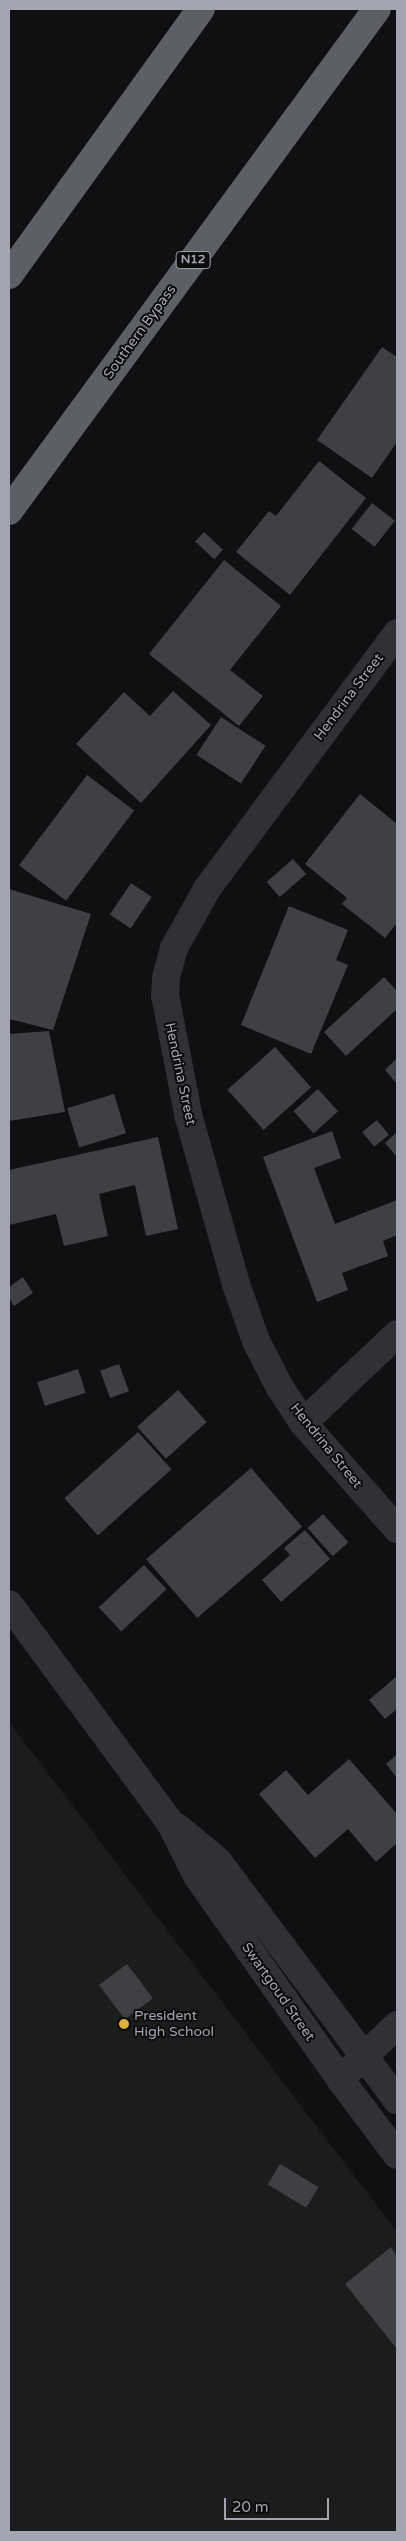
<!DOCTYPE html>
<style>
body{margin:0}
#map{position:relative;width:406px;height:2541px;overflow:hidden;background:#100f11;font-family:"Varela Round",sans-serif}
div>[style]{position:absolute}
.built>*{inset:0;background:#1c1c1d}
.building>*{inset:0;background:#3f4043;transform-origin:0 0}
.minor>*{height:28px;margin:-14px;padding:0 14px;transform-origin:14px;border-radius:14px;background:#313135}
.highway>*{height:28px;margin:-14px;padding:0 14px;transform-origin:14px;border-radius:14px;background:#5d5f66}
.dots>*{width:14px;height:14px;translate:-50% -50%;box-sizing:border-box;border:2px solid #0b0b0c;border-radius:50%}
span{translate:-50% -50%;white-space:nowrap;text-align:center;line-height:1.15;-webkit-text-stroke:4px #0b0b0c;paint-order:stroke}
.shield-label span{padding:1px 4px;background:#0b0b0c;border:1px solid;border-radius:4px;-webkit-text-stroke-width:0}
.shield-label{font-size:12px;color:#a2a5b0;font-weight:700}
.street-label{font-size:14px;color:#a2a5b0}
.poi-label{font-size:14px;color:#a2a5b0}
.left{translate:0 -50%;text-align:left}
.frame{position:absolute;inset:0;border:10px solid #a2a5b0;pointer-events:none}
.scale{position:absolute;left:224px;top:2498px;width:105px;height:22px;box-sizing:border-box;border:2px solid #a2a5b0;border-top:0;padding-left:6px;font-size:15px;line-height:18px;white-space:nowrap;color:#a2a5b0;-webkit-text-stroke:4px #0b0b0c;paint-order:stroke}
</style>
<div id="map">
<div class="built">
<i style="clip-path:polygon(9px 1722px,397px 2232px,397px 2532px,9px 2532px)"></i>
</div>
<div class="building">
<i style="clip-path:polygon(382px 347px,397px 357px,397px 442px,372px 478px,317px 440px)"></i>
<i style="clip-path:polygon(319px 461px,366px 498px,290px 595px,236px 552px,269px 511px,276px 516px)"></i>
<i style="left:372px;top:503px;width:29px;height:33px;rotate:38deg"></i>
<i style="left:204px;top:532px;width:26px;height:13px;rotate:43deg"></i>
<i style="clip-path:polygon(224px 560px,281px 606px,230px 670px,263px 696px,239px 726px,149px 654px)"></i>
<i style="clip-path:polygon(173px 691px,211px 725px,141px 803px,76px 744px,124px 692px,150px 716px)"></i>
<i style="left:221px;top:717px;width:53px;height:45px;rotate:33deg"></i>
<i style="left:87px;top:775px;width:59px;height:113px;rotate:37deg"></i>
<i style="clip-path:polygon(360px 794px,397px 824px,397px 923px,385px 938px,342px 904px,347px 898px,305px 864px)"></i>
<i style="left:293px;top:859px;width:20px;height:35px;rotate:49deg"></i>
<i style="left:131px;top:883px;width:25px;height:38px;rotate:34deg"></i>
<i style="clip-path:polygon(9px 889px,91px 914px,53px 1030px,9px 1019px)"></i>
<i style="clip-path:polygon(289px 906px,348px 930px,336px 960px,348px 965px,311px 1054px,241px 1025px)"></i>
<i style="clip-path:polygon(384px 977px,397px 991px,397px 1009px,346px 1056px,324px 1032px)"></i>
<i style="clip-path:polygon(49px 1031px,65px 1112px,9px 1121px,9px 1034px)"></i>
<i style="left:275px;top:1047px;width:54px;height:64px;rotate:48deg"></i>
<i style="clip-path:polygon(397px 1058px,397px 1084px,385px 1070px)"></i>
<i style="left:318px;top:1089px;width:30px;height:33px;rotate:48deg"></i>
<i style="left:114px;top:1094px;width:41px;height:49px;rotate:73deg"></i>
<i style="left:377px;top:1120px;width:19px;height:19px;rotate:51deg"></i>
<i style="clip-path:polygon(332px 1131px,341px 1158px,314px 1168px,335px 1224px,397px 1200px,397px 1235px,383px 1241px,388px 1256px,342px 1273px,348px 1290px,317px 1302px,263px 1157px)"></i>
<i style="clip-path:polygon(397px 1132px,397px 1157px,385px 1143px)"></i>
<i style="clip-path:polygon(158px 1137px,178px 1229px,146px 1236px,135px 1185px,99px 1194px,108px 1236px,64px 1246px,56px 1214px,9px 1225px,9px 1170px)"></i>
<i style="clip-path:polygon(23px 1277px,33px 1293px,14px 1306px,9px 1298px,9px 1287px)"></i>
<i style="left:119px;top:1364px;width:29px;height:20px;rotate:70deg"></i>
<i style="left:78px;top:1369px;width:25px;height:43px;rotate:72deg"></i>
<i style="left:178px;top:1390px;width:43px;height:55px;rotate:48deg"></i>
<i style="left:138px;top:1432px;width:50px;height:99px;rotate:48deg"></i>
<i style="left:251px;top:1468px;width:78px;height:139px;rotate:49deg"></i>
<i style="left:323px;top:1514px;width:38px;height:21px;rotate:48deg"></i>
<i style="clip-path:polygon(305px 1530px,330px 1559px,281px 1602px,262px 1580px,290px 1555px,284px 1548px)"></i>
<i style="left:144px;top:1565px;width:33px;height:62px;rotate:47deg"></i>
<i style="clip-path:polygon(397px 1676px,397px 1709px,385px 1719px,369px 1700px)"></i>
<i style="clip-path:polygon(397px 1754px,397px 1778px,386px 1764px)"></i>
<i style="clip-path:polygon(349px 1759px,397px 1814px,397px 1843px,376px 1862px,348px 1829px,315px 1858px,259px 1794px,286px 1770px,308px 1795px)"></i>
<i style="left:127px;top:1964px;width:43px;height:35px;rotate:53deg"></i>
<i style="left:280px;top:2164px;width:45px;height:24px;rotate:31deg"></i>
<i style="clip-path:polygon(391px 2247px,397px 2256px,397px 2349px,345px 2284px)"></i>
</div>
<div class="minor">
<i style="left:397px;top:633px;width:319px;rotate:126.6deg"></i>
<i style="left:207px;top:889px;width:68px;rotate:119.2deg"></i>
<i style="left:174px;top:948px;width:31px;rotate:105deg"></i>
<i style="left:166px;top:978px;width:17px;rotate:93deg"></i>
<i style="left:165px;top:995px;width:125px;rotate:79deg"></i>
<i style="left:189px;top:1118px;width:173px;rotate:74.2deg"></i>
<i style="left:236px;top:1284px;width:60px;rotate:70.7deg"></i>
<i style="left:256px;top:1341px;width:51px;rotate:62.9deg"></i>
<i style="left:279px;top:1386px;width:44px;rotate:57deg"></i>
<i style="left:303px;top:1423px;width:142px;rotate:48.4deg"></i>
<i style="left:303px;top:1423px;width:129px;rotate:-43.4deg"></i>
<i style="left:9px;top:1604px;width:271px;rotate:53.6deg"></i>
<i style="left:170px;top:1822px;width:60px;rotate:63.4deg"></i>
<i style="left:197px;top:1876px;width:248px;rotate:54.8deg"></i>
<i style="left:340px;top:2079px;width:95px;rotate:53.1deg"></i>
<i style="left:177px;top:1827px;width:53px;rotate:39.7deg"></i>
<i style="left:218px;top:1861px;width:299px;rotate:53.2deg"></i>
<i style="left:351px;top:2069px;width:64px;rotate:-43.7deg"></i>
</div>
<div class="highway">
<i style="left:9px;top:275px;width:328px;rotate:-54.2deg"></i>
<i style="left:9px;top:511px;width:622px;rotate:-53.76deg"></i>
</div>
<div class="dots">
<i style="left:124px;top:2024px;background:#dcb13c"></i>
</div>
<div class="shield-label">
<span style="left:193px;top:260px">N12</span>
</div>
<div class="street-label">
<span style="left:140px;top:332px;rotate:-54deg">Southern Bypass</span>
<span style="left:349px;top:697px;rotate:-53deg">Hendrina Street</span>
<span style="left:180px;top:1074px;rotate:78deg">Hendrina Street</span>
<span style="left:326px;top:1446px;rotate:51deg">Hendrina Street</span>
<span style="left:278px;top:1992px;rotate:55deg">Swartgoud Street</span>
</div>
<div class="poi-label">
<span class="left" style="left:134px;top:2024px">President<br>High School</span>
</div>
<div class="frame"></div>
<div class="scale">20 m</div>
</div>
